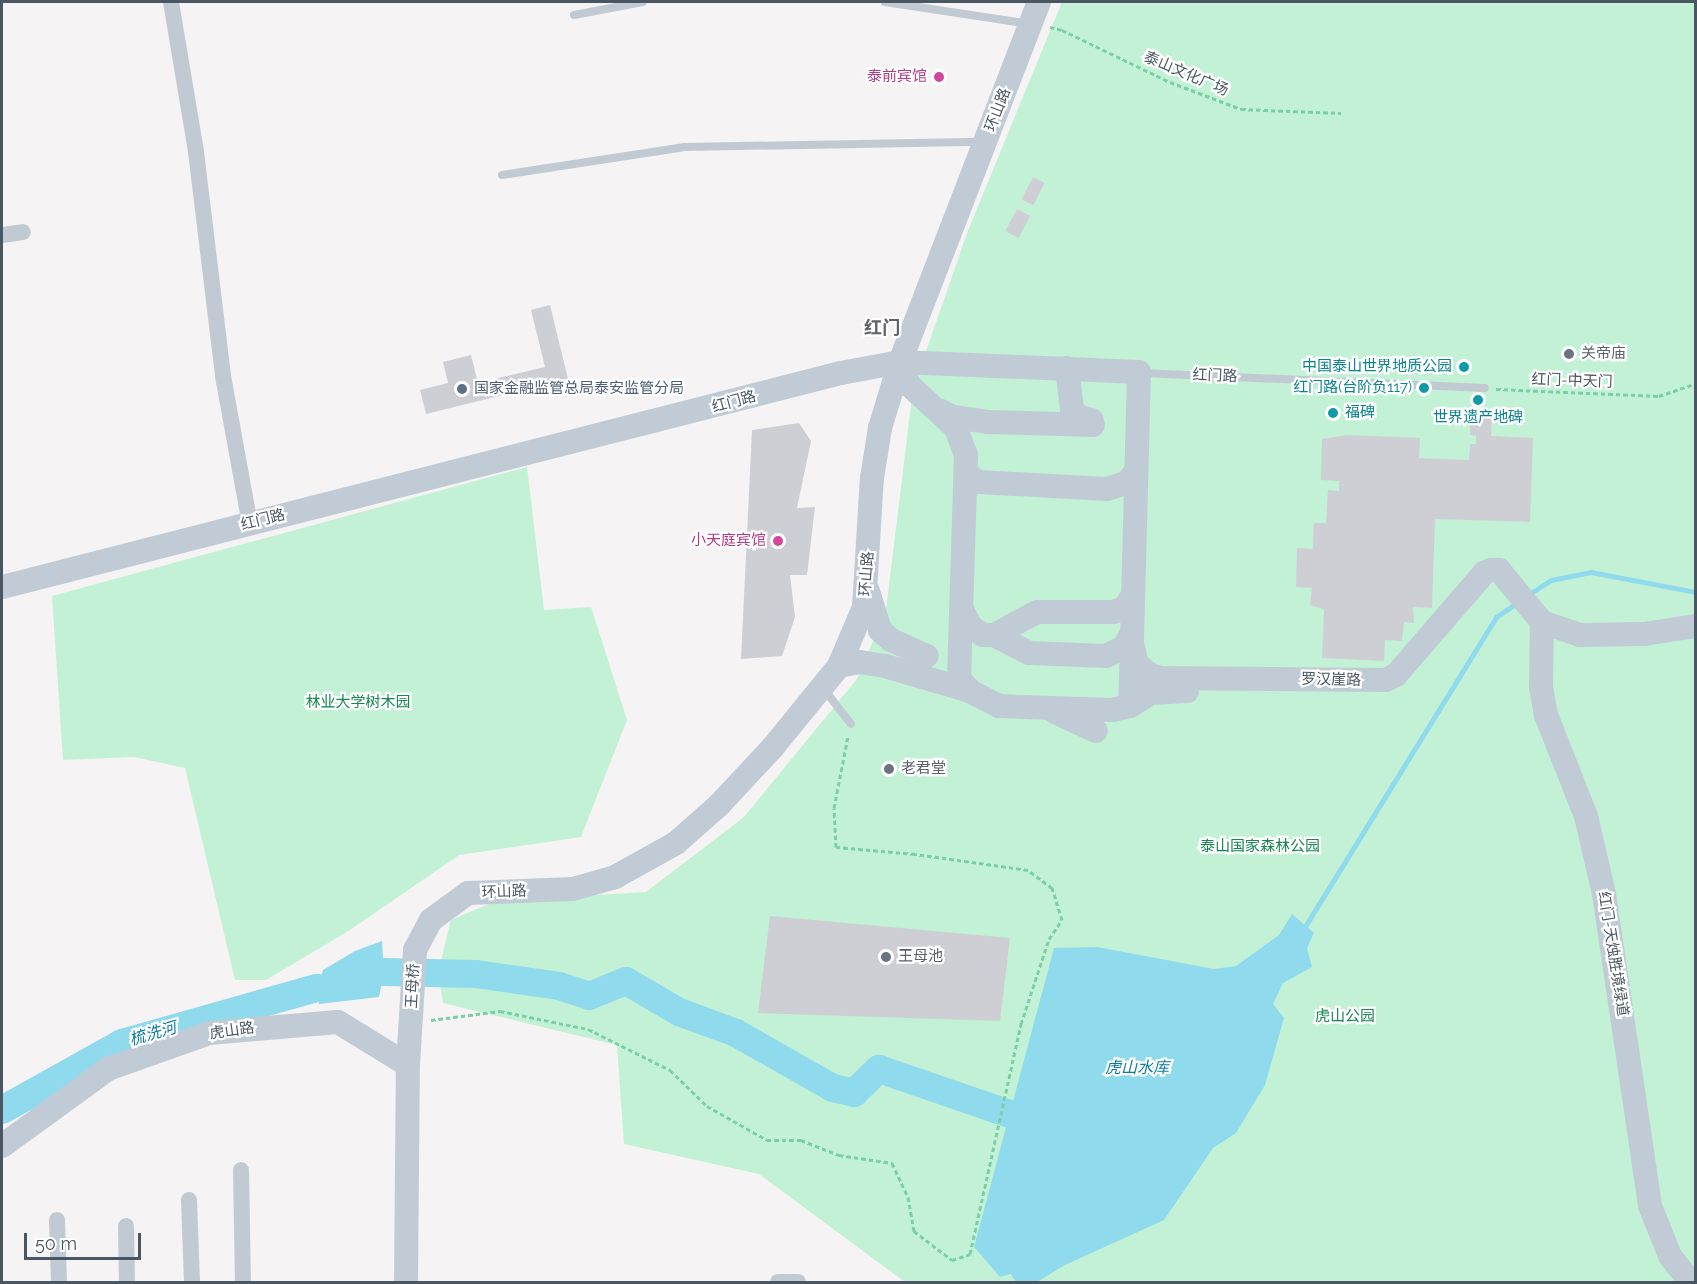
<!DOCTYPE html>
<meta charset="utf-8">
<style>
body{margin:0}
#map{position:relative;width:1697px;height:1284px;overflow:hidden;background:#f5f3f3;font-family:Raleway,"Noto Sans SC",sans-serif}
div>[style]{position:absolute}
.green>*{inset:0;background:#c3f1d5}
.water>*{inset:0;background:#90daee}
.stream>*{height:4.5px;margin:-2.25px;padding:0 2.25px;transform-origin:2.25px;border-radius:2.25px;background:#90daee}
.river>*{height:28px;margin:-14px;padding:0 14px;transform-origin:14px;border-radius:14px;background:#90daee}
.building>*{inset:0;background:#cdcfd5;transform-origin:0 0}
.path>*{height:3px;margin-top:-1.5px;transform-origin:0;background:repeating-linear-gradient(90deg,#7ad0a6 0 4.5px,transparent 0 7.5px)}
.lane>*{height:8px;margin:-4px;padding:0 4px;transform-origin:4px;border-radius:4px;background:#c1cad2}
.street>*{height:16px;margin:-8px;padding:0 8px;transform-origin:8px;border-radius:8px;background:#c1cad2}
.secondary>*{height:24px;margin:-12px;padding:0 12px;transform-origin:12px;border-radius:12px;background:#c1cbd6}
.dots>*{width:16px;height:16px;translate:-50% -50%;box-sizing:border-box;border:3px solid #fff;border-radius:50%}
span{translate:-50% -50%;white-space:nowrap;text-align:center;line-height:1.15;-webkit-text-stroke:4.5px #fff;paint-order:stroke}
.street-label{font-size:15px;color:#4a5661}
.hotel-label{font-size:15px;color:#b23c85}
.right{translate:-100% -50%;text-align:right}
.worship-label{font-size:15px;color:#5b616d}
.left{translate:0 -50%;text-align:left}
.culture-label{font-size:15px;color:#0d838f}
.service-label{font-size:15px;color:#4e5e75}
.park-label{font-size:15px;color:#17864f}
.water-label{font-size:16px;color:#0c7c9b;font-style:italic}
.quarter-label{font-size:18px;color:#5f6368;font-weight:700}
.frame{position:absolute;inset:0;border:3px solid #4a5661;pointer-events:none}
.scale{position:absolute;left:24px;top:1233px;width:117px;height:27px;box-sizing:border-box;border:3px solid #4a5661;border-top:0;padding-left:8px;font-size:18px;line-height:21px;white-space:nowrap;color:#4a5661;-webkit-text-stroke:4px #fff;paint-order:stroke}
</style>
<div id="map">
<div class="green">
<i style="clip-path:polygon(1062px 2px,1695px 2px,1695px 1282px,905px 1282px,759px 1174px,624px 1144px,617px 1045px,443px 1003px,438px 973px,451px 920px,496px 901px,646px 892px,744px 817px,857px 679px,886px 610px,913px 389px,967px 233px)"></i>
<i style="clip-path:polygon(527px 467px,544px 610px,591px 607px,627px 720px,581px 837px,459px 855px,350px 930px,266px 980px,235px 980px,185px 768px,134px 757px,63px 760px,52px 596px)"></i>
</div>
<div class="water">
<i style="clip-path:polygon(1292px 914px,1314px 933px,1307px 948px,1312px 967px,1283px 983px,1273px 1004px,1284px 1018px,1265px 1085px,1236px 1133px,1213px 1148px,1164px 1220px,1065px 1265px,1037px 1282px,1016px 1282px,1011px 1274px,1000px 1277px,974px 1247px,1054px 948px,1097px 947px,1214px 969px,1236px 966px,1279px 935px)"></i>
<i style="clip-path:polygon(382px 941px,384px 972px,379px 997px,319px 1004px,317px 988px,323px 970px,355px 951px)"></i>
</div>
<div class="stream">
<i style="left:1528px;top:595px;width:27px;rotate:-33deg"></i>
<i style="left:1551px;top:580px;width:41px;rotate:-11.3deg"></i>
<i style="left:1591px;top:572px;width:107px;rotate:10.8deg"></i>
<i style="left:1306px;top:925px;width:362px;rotate:-58.3deg"></i>
<i style="left:1496px;top:617px;width:25px;rotate:-34deg"></i>
</div>
<div class="river">
<i style="left:384px;top:972px;width:92px;rotate:1.2deg"></i>
<i style="left:476px;top:974px;width:84px;rotate:8.2deg"></i>
<i style="left:559px;top:986px;width:32px;rotate:18deg"></i>
<i style="left:589px;top:996px;width:40px;rotate:-22deg"></i>
<i style="left:626px;top:981px;width:61px;rotate:30.3deg"></i>
<i style="left:679px;top:1012px;width:61px;rotate:20.2deg"></i>
<i style="left:736px;top:1033px;width:112px;rotate:29.6deg"></i>
<i style="left:833px;top:1088px;width:22px;rotate:13deg"></i>
<i style="left:854px;top:1093px;width:35px;rotate:-44deg"></i>
<i style="left:879px;top:1069px;width:139px;rotate:19deg"></i>
<i style="left:2px;top:1110px;width:137px;rotate:-29.2deg"></i>
<i style="left:122px;top:1043px;width:203px;rotate:-15.8deg"></i>
</div>
<div class="building">
<i style="left:1033px;top:177px;width:13px;height:25px;rotate:27deg"></i>
<i style="left:1017px;top:209px;width:15px;height:25px;rotate:28deg"></i>
<i style="clip-path:polygon(550px 305px,568px 379px,426px 414px,420px 390px,448px 383px,443px 362px,471px 355px,478px 383px,545px 367px,531px 310px)"></i>
<i style="clip-path:polygon(1470px 409px,1492px 410px,1491px 436px,1533px 438px,1530px 522px,1435px 519px,1432px 608px,1413px 607px,1414px 623px,1404px 622px,1402px 641px,1385px 640px,1384px 661px,1322px 658px,1324px 609px,1310px 605px,1312px 588px,1296px 587px,1297px 548px,1313px 549px,1314px 523px,1326px 523px,1328px 490px,1339px 491px,1339px 481px,1321px 480px,1322px 439px,1347px 435px,1420px 438px,1419px 458px,1469px 460px,1470px 444px,1476px 444px,1476px 436px,1470px 435px)"></i>
<i style="clip-path:polygon(799px 423px,811px 441px,797px 508px,815px 507px,807px 575px,790px 575px,795px 617px,782px 656px,741px 659px,752px 430px)"></i>
<i style="clip-path:polygon(770px 916px,1010px 938px,1000px 1021px,758px 1013px)"></i>
</div>
<div class="path">
<i style="left:1050px;top:27px;width:12px;rotate:14deg"></i>
<i style="left:1062px;top:30px;width:120px;rotate:25.7deg"></i>
<i style="left:1170px;top:82px;width:76px;rotate:20.8deg"></i>
<i style="left:1241px;top:109px;width:100px;rotate:2.3deg"></i>
<i style="left:1496px;top:389px;width:163px;rotate:2.5deg"></i>
<i style="left:1659px;top:396px;width:39px;rotate:-19deg"></i>
<i style="left:431px;top:1020px;width:70px;rotate:-7.4deg"></i>
<i style="left:500px;top:1011px;width:90px;rotate:11.6deg"></i>
<i style="left:588px;top:1029px;width:92px;rotate:26.6deg"></i>
<i style="left:670px;top:1070px;width:52px;rotate:44.2deg"></i>
<i style="left:707px;top:1106px;width:69px;rotate:29.5deg"></i>
<i style="left:767px;top:1140px;width:34px"></i>
<i style="left:801px;top:1140px;width:41px;rotate:21.5deg"></i>
<i style="left:839px;top:1155px;width:54px;rotate:8.6deg"></i>
<i style="left:892px;top:1163px;width:38px;rotate:65deg"></i>
<i style="left:908px;top:1197px;width:35px;rotate:80deg"></i>
<i style="left:914px;top:1231px;width:48px;rotate:37.3deg"></i>
<i style="left:952px;top:1260px;width:19px;rotate:-18deg"></i>
<i style="left:970px;top:1254px;width:236px;rotate:-77.5deg"></i>
<i style="left:1021px;top:1024px;width:89px;rotate:-71.8deg"></i>
<i style="left:1049px;top:939px;width:23px;rotate:-56deg"></i>
<i style="left:1062px;top:920px;width:34px;rotate:-107deg"></i>
<i style="left:1052px;top:888px;width:30px;rotate:-143deg"></i>
<i style="left:1028px;top:870px;width:114px;rotate:-171.9deg"></i>
<i style="left:915px;top:854px;width:79px;rotate:-174.9deg"></i>
<i style="left:836px;top:847px;width:39px;rotate:-93deg"></i>
<i style="left:834px;top:808px;width:73px;rotate:-79deg"></i>
</div>
<div class="lane">
<i style="left:885px;top:2px;width:147px;rotate:8.6deg"></i>
<i style="left:574px;top:15px;width:70px;rotate:-10.7deg"></i>
<i style="left:502px;top:175px;width:185px;rotate:-8.7deg"></i>
<i style="left:685px;top:147px;width:297px;rotate:-1deg"></i>
<i style="left:1142px;top:373px;width:343px;rotate:2.5deg"></i>
<i style="left:824px;top:689px;width:44px;rotate:52.4deg"></i>
</div>
<div class="street">
<i style="left:171px;top:2px;width:152px;rotate:80.5deg"></i>
<i style="left:196px;top:152px;width:226px;rotate:83.1deg"></i>
<i style="left:223px;top:376px;width:150px;rotate:79.7deg"></i>
<i style="left:2px;top:235px;width:21px;rotate:-8deg"></i>
<i style="left:241px;top:1170px;width:112px;rotate:89deg"></i>
<i style="left:189px;top:1200px;width:82px;rotate:87.9deg"></i>
<i style="left:57px;top:1220px;width:62px;rotate:88.2deg"></i>
<i style="left:126px;top:1226px;width:56px;rotate:89deg"></i>
<i style="left:778px;top:1282px;width:20px"></i>
</div>
<div class="secondary">
<i style="left:900px;top:362px;width:25px;rotate:69deg"></i>
<i style="left:909px;top:385px;width:64px;rotate:42.5deg"></i>
<i style="left:956px;top:428px;width:29px;rotate:70deg"></i>
<i style="left:966px;top:455px;width:224px;rotate:91.8deg"></i>
<i style="left:959px;top:679px;width:16px;rotate:47deg"></i>
<i style="left:1067px;top:368px;width:42px;rotate:83.2deg"></i>
<i style="left:1072px;top:410px;width:10px;rotate:45deg"></i>
<i style="left:1079px;top:417px;width:13px;rotate:13deg"></i>
<i style="left:941px;top:411px;width:13px;rotate:27deg"></i>
<i style="left:953px;top:417px;width:35px;rotate:8deg"></i>
<i style="left:988px;top:422px;width:105px;rotate:1.6deg"></i>
<i style="left:967px;top:474px;width:14px;rotate:36deg"></i>
<i style="left:978px;top:482px;width:129px;rotate:3.1deg"></i>
<i style="left:1107px;top:489px;width:22px;rotate:-18deg"></i>
<i style="left:1128px;top:482px;width:12px;rotate:-55deg"></i>
<i style="left:2px;top:587px;width:866px;rotate:-14.31deg"></i>
<i style="left:841px;top:373px;width:60px;rotate:-10.6deg"></i>
<i style="left:900px;top:362px;width:239px;rotate:2.4deg"></i>
<i style="left:1139px;top:372px;width:334px;rotate:91.5deg"></i>
<i style="left:1130px;top:706px;width:18px;rotate:167deg"></i>
<i style="left:1112px;top:710px;width:113px;rotate:-178deg"></i>
<i style="left:999px;top:706px;width:33px;rotate:-153deg"></i>
<i style="left:970px;top:691px;width:89px;rotate:-163.6deg"></i>
<i style="left:885px;top:666px;width:25px;rotate:-171deg"></i>
<i style="left:860px;top:662px;width:21px;rotate:169deg"></i>
<i style="left:868px;top:591px;width:41px;rotate:72.9deg"></i>
<i style="left:880px;top:630px;width:15px;rotate:42deg"></i>
<i style="left:891px;top:640px;width:39px;rotate:24deg"></i>
<i style="left:962px;top:610px;width:19px;rotate:62deg"></i>
<i style="left:971px;top:627px;width:14px;rotate:34deg"></i>
<i style="left:983px;top:635px;width:11px"></i>
<i style="left:994px;top:635px;width:49px;rotate:-28.1deg"></i>
<i style="left:1037px;top:612px;width:76px"></i>
<i style="left:1113px;top:612px;width:13px;rotate:-18deg"></i>
<i style="left:1125px;top:608px;width:12px;rotate:-59deg"></i>
<i style="left:1542px;top:622px;width:65px;rotate:90.9deg"></i>
<i style="left:1541px;top:687px;width:28px;rotate:80deg"></i>
<i style="left:1546px;top:715px;width:109px;rotate:68.4deg"></i>
<i style="left:1586px;top:816px;width:80px;rotate:77deg"></i>
<i style="left:1604px;top:894px;width:315px;rotate:81.6deg"></i>
<i style="left:1650px;top:1206px;width:54px;rotate:68.2deg"></i>
<i style="left:1670px;top:1256px;width:33px;rotate:52deg"></i>
<i style="left:994px;top:635px;width:39px;rotate:27deg"></i>
<i style="left:1029px;top:653px;width:77px;rotate:2.2deg"></i>
<i style="left:1106px;top:656px;width:20px;rotate:-27deg"></i>
<i style="left:1124px;top:647px;width:13px;rotate:-61deg"></i>
<i style="left:1133px;top:647px;width:17px;rotate:77deg"></i>
<i style="left:1137px;top:664px;width:17px;rotate:40deg"></i>
<i style="left:1150px;top:675px;width:11px;rotate:15deg"></i>
<i style="left:1161px;top:678px;width:225px;rotate:0.5deg"></i>
<i style="left:1386px;top:680px;width:11px;rotate:-27deg"></i>
<i style="left:1396px;top:675px;width:135px;rotate:-49.2deg"></i>
<i style="left:1484px;top:573px;width:8px;rotate:-23deg"></i>
<i style="left:1491px;top:570px;width:8px"></i>
<i style="left:1499px;top:570px;width:67px;rotate:50.4deg"></i>
<i style="left:1542px;top:622px;width:40px;rotate:18.9deg"></i>
<i style="left:1580px;top:635px;width:64px;rotate:-0.9deg"></i>
<i style="left:1644px;top:634px;width:53px;rotate:-8.7deg"></i>
<i style="left:1130px;top:706px;width:25px;rotate:-32deg"></i>
<i style="left:1151px;top:693px;width:36px;rotate:-3deg"></i>
<i style="left:1055px;top:712px;width:45px;rotate:24.9deg"></i>
<i style="left:2px;top:1146px;width:131px;rotate:-36deg"></i>
<i style="left:108px;top:1069px;width:107px;rotate:-19.6deg"></i>
<i style="left:209px;top:1033px;width:129px;rotate:-4.9deg"></i>
<i style="left:338px;top:1022px;width:82px;rotate:31.6deg"></i>
<i style="left:406px;top:1282px;width:217px;rotate:-89.5deg"></i>
<i style="left:408px;top:1065px;width:115px;rotate:-86.5deg"></i>
<i style="left:415px;top:950px;width:34px;rotate:-62deg"></i>
<i style="left:431px;top:920px;width:46px;rotate:-36.1deg"></i>
<i style="left:468px;top:893px;width:105px;rotate:-2.2deg"></i>
<i style="left:573px;top:889px;width:44px;rotate:-15.9deg"></i>
<i style="left:615px;top:877px;width:70px;rotate:-29.1deg"></i>
<i style="left:676px;top:843px;width:57px;rotate:-41.5deg"></i>
<i style="left:719px;top:805px;width:79px;rotate:-47deg"></i>
<i style="left:773px;top:747px;width:104px;rotate:-50.8deg"></i>
<i style="left:839px;top:666px;width:64px;rotate:-67deg"></i>
<i style="left:864px;top:607px;width:129px;rotate:-86.5deg"></i>
<i style="left:872px;top:478px;width:51px;rotate:-80.9deg"></i>
<i style="left:880px;top:428px;width:69px;rotate:-73.1deg"></i>
<i style="left:900px;top:362px;width:386px;rotate:-68.9deg"></i>
</div>
<div class="dots">
<i style="left:939px;top:77px;background:#d1479c"></i>
<i style="left:1569px;top:354px;background:#6b7280"></i>
<i style="left:1464px;top:367px;background:#0f9aa8"></i>
<i style="left:1424px;top:388px;background:#0f9aa8"></i>
<i style="left:462px;top:389px;background:#5c6f8a"></i>
<i style="left:1478px;top:400px;background:#0f9aa8"></i>
<i style="left:1333px;top:413px;background:#0f9aa8"></i>
<i style="left:778px;top:541px;background:#d1479c"></i>
<i style="left:889px;top:769px;background:#6b7280"></i>
<i style="left:886px;top:957px;background:#6b7280"></i>
</div>
<div class="street-label">
<span style="left:1186px;top:74px;rotate:23deg">泰山文化广场</span>
<span style="left:998px;top:110px;rotate:-69deg">环山路</span>
<span style="left:1215px;top:376px;rotate:2deg">红门路</span>
<span style="left:1572px;top:381px;rotate:2deg">红门-中天门</span>
<span style="left:734px;top:402px;rotate:-15deg">红门路</span>
<span style="left:263px;top:520px;rotate:-14deg">红门路</span>
<span style="left:867px;top:574px;rotate:-86deg">环山路</span>
<span style="left:1331px;top:680px;rotate:1deg">罗汉崖路</span>
<span style="left:504px;top:892px;rotate:-2deg">环山路</span>
<span style="left:1613px;top:954px;rotate:81deg">红门-天烛胜境绿道</span>
<span style="left:413px;top:986px;rotate:-87deg">王母桥</span>
<span style="left:232px;top:1031px;rotate:-8deg">虎山路</span>
</div>
<div class="hotel-label">
<span class="right" style="left:927px;top:77px">泰前宾馆</span>
<span class="right" style="left:766px;top:541px">小天庭宾馆</span>
</div>
<div class="worship-label">
<span class="left" style="left:1581px;top:354px">关帝庙</span>
<span class="left" style="left:901px;top:769px">老君堂</span>
<span class="left" style="left:898px;top:957px">王母池</span>
</div>
<div class="culture-label">
<span class="right" style="left:1452px;top:367px">中国泰山世界地质公园</span>
<span class="right" style="left:1412px;top:388px">红门路(台阶负117)</span>
<span class="left" style="left:1345px;top:413px">福碑</span>
<span style="left:1478px;top:418px">世界遗产地碑</span>
</div>
<div class="service-label">
<span class="left" style="left:474px;top:389px">国家金融监管总局泰安监管分局</span>
</div>
<div class="park-label">
<span style="left:358px;top:703px">林业大学树木园</span>
<span style="left:1260px;top:847px">泰山国家森林公园</span>
<span style="left:1345px;top:1017px">虎山公园</span>
</div>
<div class="water-label">
<span style="left:153px;top:1034px;rotate:-16deg">梳洗河</span>
<span style="left:1137px;top:1068px">虎山水库</span>
</div>
<div class="quarter-label">
<span style="left:882px;top:328px">红门</span>
</div>
<div class="frame"></div>
<div class="scale">50 m</div>
</div>
